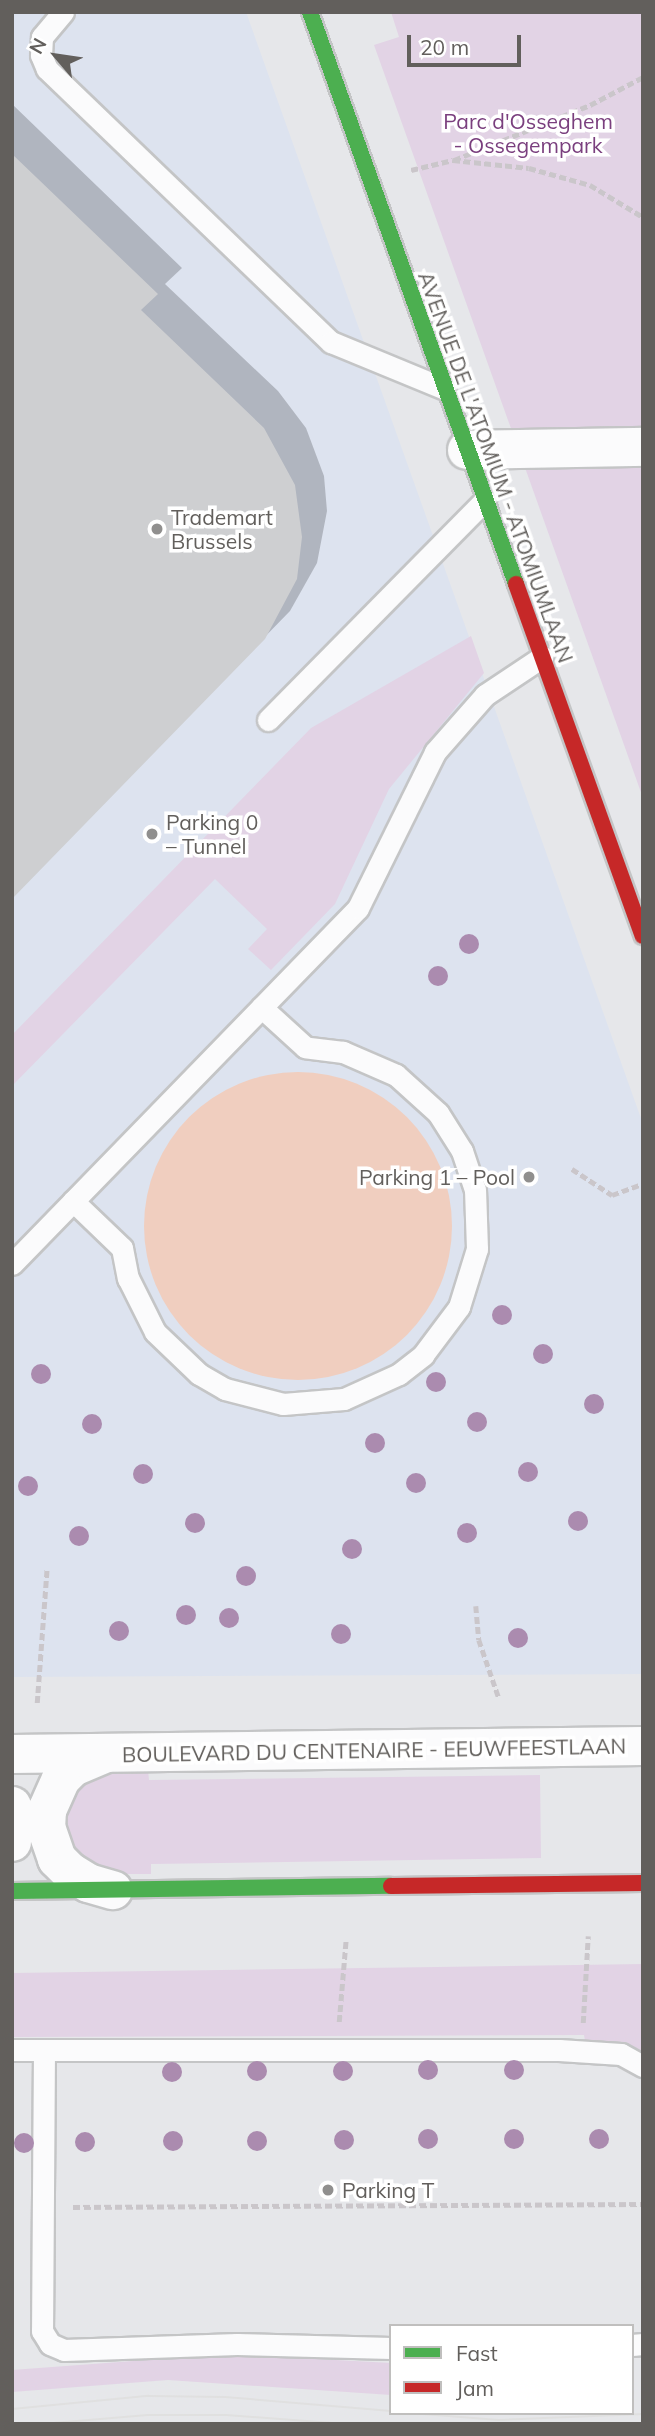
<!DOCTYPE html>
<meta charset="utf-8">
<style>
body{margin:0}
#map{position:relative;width:655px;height:2436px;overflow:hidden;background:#e6e7ea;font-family:Mulish,sans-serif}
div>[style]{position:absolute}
.commercial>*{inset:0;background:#dde3ef}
.green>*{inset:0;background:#e2d3e5}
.water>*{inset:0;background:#f0cebf}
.round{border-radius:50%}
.shadow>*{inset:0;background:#0003}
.building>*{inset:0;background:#cecfd1}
.path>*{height:4.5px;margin-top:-2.25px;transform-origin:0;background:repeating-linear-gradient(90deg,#cac6ca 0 7px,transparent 0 10.5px)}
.roads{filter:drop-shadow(2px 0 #c4c5c6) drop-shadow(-2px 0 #c4c5c6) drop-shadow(0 2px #c4c5c6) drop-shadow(0 -2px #c4c5c6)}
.lane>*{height:21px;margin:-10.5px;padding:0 10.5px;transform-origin:10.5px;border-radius:10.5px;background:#fbfbfc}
.street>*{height:38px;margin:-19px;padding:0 19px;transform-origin:19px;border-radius:19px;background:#fbfbfc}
.fast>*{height:16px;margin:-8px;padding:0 8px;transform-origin:8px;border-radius:8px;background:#4caf50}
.jam>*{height:16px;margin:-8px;padding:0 8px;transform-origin:8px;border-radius:8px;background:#c62828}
.tram>*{height:2px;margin:-1px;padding:0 1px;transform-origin:1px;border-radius:1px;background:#e0e0e0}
.trees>*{width:20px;height:20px;margin:-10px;border-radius:50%;background:#ab8baf}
.dots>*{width:19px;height:19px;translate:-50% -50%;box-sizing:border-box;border:4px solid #fff;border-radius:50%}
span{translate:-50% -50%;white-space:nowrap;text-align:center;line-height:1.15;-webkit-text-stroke:7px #fff;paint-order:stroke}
.park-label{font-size:21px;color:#7a3f7e}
.street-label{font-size:21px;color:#625f5c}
.poi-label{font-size:21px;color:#625f5c}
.left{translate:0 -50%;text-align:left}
.right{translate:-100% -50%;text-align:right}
.frame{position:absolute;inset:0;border:14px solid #625f5c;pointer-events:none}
.legend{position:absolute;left:389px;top:2324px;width:245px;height:91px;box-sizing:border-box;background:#fff;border:2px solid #c0bfbe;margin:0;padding:9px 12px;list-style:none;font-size:21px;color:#625f5c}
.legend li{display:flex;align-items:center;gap:14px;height:35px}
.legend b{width:35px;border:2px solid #c0bfbe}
.north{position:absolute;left:21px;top:21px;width:70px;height:70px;-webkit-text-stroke:5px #fff;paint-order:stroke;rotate:299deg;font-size:19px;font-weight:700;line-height:28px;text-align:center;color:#625f5c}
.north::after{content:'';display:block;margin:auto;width:24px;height:32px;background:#625f5c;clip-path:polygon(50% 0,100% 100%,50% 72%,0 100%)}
.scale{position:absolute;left:407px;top:35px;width:114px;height:32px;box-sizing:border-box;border:4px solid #625f5c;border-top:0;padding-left:9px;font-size:21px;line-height:24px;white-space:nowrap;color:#625f5c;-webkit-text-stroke:5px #fff;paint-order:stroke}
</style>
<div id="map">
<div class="commercial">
<i style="clip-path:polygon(12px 12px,246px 12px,643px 1124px,643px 1674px,12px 1677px)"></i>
</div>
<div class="green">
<i style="clip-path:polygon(391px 12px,643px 12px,643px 798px,374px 45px,399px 37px)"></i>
<i style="clip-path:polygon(471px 636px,484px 673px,389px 789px,335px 904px,271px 970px,248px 949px,267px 929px,215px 879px,12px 1086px,12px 1035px,311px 728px)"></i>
<i style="clip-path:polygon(148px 1770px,149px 1780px,540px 1775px,541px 1858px,151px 1864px,151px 1874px,103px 1874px,73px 1861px,60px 1800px,101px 1771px)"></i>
<i style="clip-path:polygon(643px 1964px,643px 2054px,626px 2042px,585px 2041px,584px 2035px,12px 2037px,12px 1973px)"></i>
<i style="clip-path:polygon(227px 2354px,391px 2363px,391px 2395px,168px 2380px,12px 2392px,12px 2370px)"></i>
</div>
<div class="water">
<i class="round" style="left:144px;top:1072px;width:308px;height:308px"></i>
</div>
<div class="shadow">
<i style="clip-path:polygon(12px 104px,182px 268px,165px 284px,278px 391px,306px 428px,324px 476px,327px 511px,317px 563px,290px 611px,12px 896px)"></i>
</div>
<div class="building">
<i style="clip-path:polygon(12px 154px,158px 294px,141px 310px,264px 428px,295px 485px,302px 537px,297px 579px,265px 639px,12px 899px)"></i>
</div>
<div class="path">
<i style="left:454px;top:160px;width:147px;rotate:-22deg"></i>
<i style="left:590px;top:105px;width:60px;rotate:-27.8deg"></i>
<i style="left:411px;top:170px;width:43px;rotate:-13.4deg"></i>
<i style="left:453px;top:160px;width:76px;rotate:6deg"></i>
<i style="left:529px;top:168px;width:63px;rotate:15.6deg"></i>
<i style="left:590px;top:185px;width:62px;rotate:31.1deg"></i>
<i style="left:572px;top:1169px;width:48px;rotate:33deg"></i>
<i style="left:612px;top:1195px;width:33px;rotate:-20deg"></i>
<i style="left:476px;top:1606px;width:34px;rotate:85deg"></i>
<i style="left:479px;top:1640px;width:61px;rotate:71deg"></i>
<i style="left:37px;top:1703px;width:135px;rotate:-85.8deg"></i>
<i style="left:339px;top:2022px;width:83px;rotate:-85.2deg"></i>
<i style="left:583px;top:2023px;width:87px;rotate:-86.7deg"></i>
<i style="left:73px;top:2207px;width:570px;rotate:-0.3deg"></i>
</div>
<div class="roads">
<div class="lane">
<i style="left:63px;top:12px;width:33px;rotate:130deg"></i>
<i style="left:42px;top:37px;width:18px;rotate:93deg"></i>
<i style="left:41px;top:55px;width:15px;rotate:67deg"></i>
<i style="left:47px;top:69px;width:394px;rotate:43.9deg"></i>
<i style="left:331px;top:342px;width:123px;rotate:22.4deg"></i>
<i style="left:268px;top:720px;width:309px;rotate:-45.4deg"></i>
<i style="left:73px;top:1201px;width:68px;rotate:43.8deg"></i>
<i style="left:122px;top:1248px;width:31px;rotate:79deg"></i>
<i style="left:128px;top:1278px;width:60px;rotate:63.4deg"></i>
<i style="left:155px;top:1332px;width:61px;rotate:43.7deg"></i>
<i style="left:199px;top:1374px;width:30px;rotate:30deg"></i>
<i style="left:225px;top:1389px;width:60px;rotate:14.5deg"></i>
<i style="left:283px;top:1404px;width:61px;rotate:-4.7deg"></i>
<i style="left:344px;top:1399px;width:60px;rotate:-24.4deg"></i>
<i style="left:399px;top:1374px;width:31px;rotate:-38deg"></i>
<i style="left:423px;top:1355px;width:60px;rotate:-53.1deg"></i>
<i style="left:459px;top:1307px;width:61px;rotate:-72.8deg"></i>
<i style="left:477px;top:1249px;width:59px;rotate:-91.9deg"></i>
<i style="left:475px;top:1190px;width:41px;rotate:-108.4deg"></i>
<i style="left:462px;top:1151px;width:45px;rotate:-122.3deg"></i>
<i style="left:438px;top:1113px;width:57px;rotate:-137.9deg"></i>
<i style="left:396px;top:1075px;width:58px;rotate:-156.5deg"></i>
<i style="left:343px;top:1052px;width:38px;rotate:-173deg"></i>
<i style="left:305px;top:1047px;width:59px;rotate:-137.7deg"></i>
<i style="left:12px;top:1264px;width:496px;rotate:-45.8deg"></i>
<i style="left:358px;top:908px;width:174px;rotate:-63.7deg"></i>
<i style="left:435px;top:752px;width:76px;rotate:-48.7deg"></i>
<i style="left:485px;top:695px;width:69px;rotate:-33.7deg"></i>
<i style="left:12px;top:2050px;width:547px"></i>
<i style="left:559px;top:2050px;width:62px;rotate:3.7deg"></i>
<i style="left:621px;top:2054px;width:25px;rotate:29deg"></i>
<i style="left:44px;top:2050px;width:281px;rotate:90.4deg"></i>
<i style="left:42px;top:2331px;width:15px;rotate:58deg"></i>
<i style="left:50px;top:2344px;width:15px;rotate:23deg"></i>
<i style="left:64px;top:2350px;width:173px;rotate:-2deg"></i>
<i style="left:237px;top:2344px;width:154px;rotate:1.5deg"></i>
<i style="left:632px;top:2345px;width:11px;rotate:-5deg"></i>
</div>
<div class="street">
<i style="left:467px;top:450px;width:176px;rotate:-1deg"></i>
<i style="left:12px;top:1754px;width:631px;rotate:-0.73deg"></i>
<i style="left:104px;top:1754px;width:34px;rotate:157deg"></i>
<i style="left:73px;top:1767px;width:17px;rotate:135deg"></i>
<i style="left:61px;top:1779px;width:34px;rotate:114deg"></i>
<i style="left:47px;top:1810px;width:17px;rotate:93deg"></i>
<i style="left:46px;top:1827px;width:34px;rotate:71deg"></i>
<i style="left:57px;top:1859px;width:17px;rotate:45deg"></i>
<i style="left:69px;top:1871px;width:22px;rotate:32deg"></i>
<i style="left:88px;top:1883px;width:26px;rotate:16deg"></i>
<i style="left:12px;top:1806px;width:36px;rotate:90deg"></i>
</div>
<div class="fast">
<i style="left:310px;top:12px;width:608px;rotate:70.19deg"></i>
<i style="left:12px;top:1891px;width:379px;rotate:-0.8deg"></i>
</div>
<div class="jam">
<i style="left:516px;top:584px;width:374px;rotate:70.2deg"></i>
<i style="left:391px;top:1886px;width:252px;rotate:-0.7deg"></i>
</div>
</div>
<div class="tram">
<i style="left:12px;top:2409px;width:137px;rotate:-5.5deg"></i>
<i style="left:148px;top:2396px;width:77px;rotate:0.7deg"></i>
<i style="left:225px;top:2397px;width:167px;rotate:4.8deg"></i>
<i style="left:410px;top:2413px;width:89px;rotate:4.5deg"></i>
<i style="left:499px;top:2420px;width:144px;rotate:-2.4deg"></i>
<i style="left:41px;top:2424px;width:107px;rotate:-4.8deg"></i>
<i style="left:148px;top:2415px;width:78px"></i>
<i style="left:226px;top:2415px;width:120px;rotate:4.3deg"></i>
</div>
<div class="trees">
<i style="left:469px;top:944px"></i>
<i style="left:438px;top:976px"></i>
<i style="left:502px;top:1315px"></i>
<i style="left:543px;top:1354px"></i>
<i style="left:41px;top:1374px"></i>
<i style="left:436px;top:1382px"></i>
<i style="left:594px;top:1404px"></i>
<i style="left:477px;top:1422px"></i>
<i style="left:92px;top:1424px"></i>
<i style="left:375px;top:1443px"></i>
<i style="left:528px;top:1472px"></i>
<i style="left:143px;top:1474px"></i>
<i style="left:416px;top:1483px"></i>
<i style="left:28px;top:1486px"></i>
<i style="left:578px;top:1521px"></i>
<i style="left:195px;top:1523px"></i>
<i style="left:467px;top:1533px"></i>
<i style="left:79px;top:1536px"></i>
<i style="left:352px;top:1549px"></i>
<i style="left:246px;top:1576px"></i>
<i style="left:186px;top:1615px"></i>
<i style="left:229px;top:1618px"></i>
<i style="left:119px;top:1631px"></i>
<i style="left:341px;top:1634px"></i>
<i style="left:518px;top:1638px"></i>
<i style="left:428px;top:2070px"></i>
<i style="left:514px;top:2070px"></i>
<i style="left:257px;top:2071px"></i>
<i style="left:343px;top:2071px"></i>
<i style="left:172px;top:2072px"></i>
<i style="left:428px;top:2139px"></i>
<i style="left:514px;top:2139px"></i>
<i style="left:599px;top:2139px"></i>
<i style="left:344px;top:2140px"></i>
<i style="left:173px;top:2141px"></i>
<i style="left:257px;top:2141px"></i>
<i style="left:85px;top:2142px"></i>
<i style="left:24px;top:2143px"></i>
</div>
<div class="dots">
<i style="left:157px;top:529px;background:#908f8e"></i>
<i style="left:152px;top:834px;background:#908f8e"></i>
<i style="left:529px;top:1177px;background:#908f8e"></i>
<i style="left:328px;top:2190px;background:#908f8e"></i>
</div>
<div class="park-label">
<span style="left:528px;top:133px">Parc d'Osseghem<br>- Ossegempark</span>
</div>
<div class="street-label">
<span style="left:496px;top:467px;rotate:70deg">AVENUE DE L'ATOMIUM - ATOMIUMLAAN</span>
<span style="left:374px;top:1750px;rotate:-1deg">BOULEVARD DU CENTENAIRE - EEUWFEESTLAAN</span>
</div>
<div class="poi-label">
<span class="left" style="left:171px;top:529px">Trademart<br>Brussels</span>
<span class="left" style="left:166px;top:834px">Parking 0<br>– Tunnel</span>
<span class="right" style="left:515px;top:1177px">Parking 1 – Pool</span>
<span class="left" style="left:342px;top:2190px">Parking T</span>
</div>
<div class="frame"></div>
<ul class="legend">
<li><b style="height:9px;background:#4caf50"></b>Fast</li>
<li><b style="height:9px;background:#c62828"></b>Jam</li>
</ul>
<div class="north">N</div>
<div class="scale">20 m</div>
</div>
